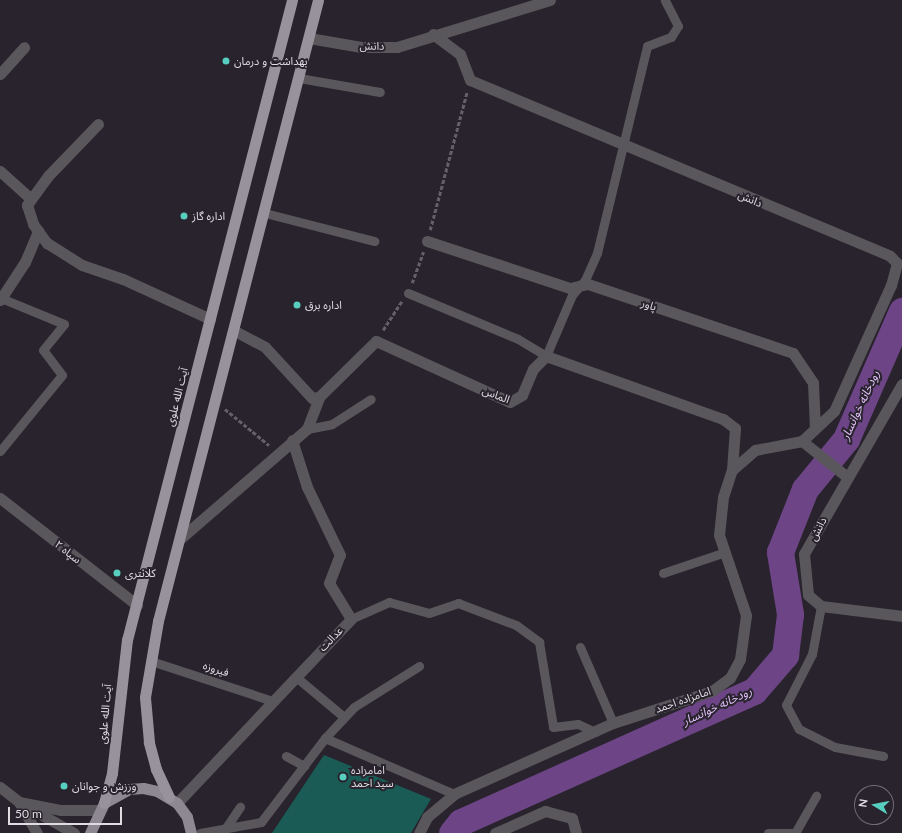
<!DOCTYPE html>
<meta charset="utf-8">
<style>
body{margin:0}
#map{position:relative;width:902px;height:833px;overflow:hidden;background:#28232c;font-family:Lato,"Noto Sans Arabic",sans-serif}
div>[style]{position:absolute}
.river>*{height:27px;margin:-13.5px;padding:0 13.5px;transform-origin:13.5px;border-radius:13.5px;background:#6d4586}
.building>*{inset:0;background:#1a5c55}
.path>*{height:2.5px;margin-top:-1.25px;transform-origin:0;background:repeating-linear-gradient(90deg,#656068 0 4px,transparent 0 6px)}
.service>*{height:9px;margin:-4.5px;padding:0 4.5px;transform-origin:4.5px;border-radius:4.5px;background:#5a575c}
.minor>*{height:11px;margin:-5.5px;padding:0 5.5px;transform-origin:5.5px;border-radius:5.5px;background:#5a575c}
.primary>*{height:11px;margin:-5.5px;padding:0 5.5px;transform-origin:5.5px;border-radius:5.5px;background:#8d8891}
.trunk>*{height:11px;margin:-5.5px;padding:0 5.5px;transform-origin:5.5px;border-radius:5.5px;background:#98929c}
.dots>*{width:11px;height:11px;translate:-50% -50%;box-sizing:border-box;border:2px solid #28232c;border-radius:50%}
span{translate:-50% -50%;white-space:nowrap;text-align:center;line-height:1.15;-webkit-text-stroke:4px #28232c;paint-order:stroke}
.street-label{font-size:11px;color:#e0dce2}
.poi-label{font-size:11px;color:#e0dce2}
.left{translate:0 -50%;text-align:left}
.water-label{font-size:12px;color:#e0bff7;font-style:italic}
.north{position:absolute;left:854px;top:785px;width:40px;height:40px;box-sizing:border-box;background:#28232c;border:1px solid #726d75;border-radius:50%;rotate:280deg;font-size:11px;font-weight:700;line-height:16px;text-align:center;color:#e0dce2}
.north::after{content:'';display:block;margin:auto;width:14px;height:18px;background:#58cec0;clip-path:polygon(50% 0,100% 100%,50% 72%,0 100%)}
.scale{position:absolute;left:8px;top:807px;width:114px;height:18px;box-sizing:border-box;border:2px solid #e0dce2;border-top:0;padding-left:5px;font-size:12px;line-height:14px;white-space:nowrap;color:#e0dce2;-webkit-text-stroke:3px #28232c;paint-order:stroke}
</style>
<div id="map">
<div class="river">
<i style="left:452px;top:833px;width:14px;rotate:-51deg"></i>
<i style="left:461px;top:822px;width:321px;rotate:-24.1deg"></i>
<i style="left:754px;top:691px;width:48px;rotate:-49.3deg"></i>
<i style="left:785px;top:655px;width:41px;rotate:-83deg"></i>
<i style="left:790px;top:614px;width:63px;rotate:-99.2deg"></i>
<i style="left:780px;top:552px;width:68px;rotate:-68.4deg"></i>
<i style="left:805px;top:489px;width:65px;rotate:-50.6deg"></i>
<i style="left:846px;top:439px;width:140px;rotate:-66.4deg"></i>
</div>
<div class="building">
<i style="clip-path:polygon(324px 755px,431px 799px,411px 833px,272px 833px)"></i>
</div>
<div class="path">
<i style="left:430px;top:230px;width:143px;rotate:-75deg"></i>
<i style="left:412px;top:283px;width:33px;rotate:-70deg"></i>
<i style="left:383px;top:330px;width:35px;rotate:-57deg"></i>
<i style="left:225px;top:409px;width:57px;rotate:39.3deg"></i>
</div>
<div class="service">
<i style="left:299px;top:78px;width:82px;rotate:9.8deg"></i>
<i style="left:265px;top:213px;width:113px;rotate:14.4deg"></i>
<i style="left:408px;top:293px;width:119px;rotate:22.7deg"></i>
<i style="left:518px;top:339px;width:33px;rotate:31deg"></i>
<i style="left:546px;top:356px;width:66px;rotate:-66.9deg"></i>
<i style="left:572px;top:295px;width:20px;rotate:-49deg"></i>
<i style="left:585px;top:280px;width:30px;rotate:-66deg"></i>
<i style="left:597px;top:253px;width:213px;rotate:-76.4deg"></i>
<i style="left:647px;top:46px;width:26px;rotate:-21deg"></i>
<i style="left:671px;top:37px;width:13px;rotate:-58deg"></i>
<i style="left:678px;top:26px;width:29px;rotate:-117deg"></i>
<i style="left:307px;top:429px;width:25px;rotate:-11deg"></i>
<i style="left:332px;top:424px;width:46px;rotate:-32.7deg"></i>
<i style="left:0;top:451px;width:98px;rotate:-50.8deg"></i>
<i style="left:62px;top:375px;width:31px;rotate:-127deg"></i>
<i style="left:43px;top:350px;width:33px;rotate:-51deg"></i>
<i style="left:64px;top:324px;width:68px;rotate:-157.6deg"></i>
<i style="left:663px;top:573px;width:65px;rotate:-18.7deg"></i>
<i style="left:821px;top:606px;width:49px;rotate:100.6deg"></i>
<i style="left:812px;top:654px;width:57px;rotate:117deg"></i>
<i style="left:786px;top:705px;width:27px;rotate:62deg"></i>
<i style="left:799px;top:729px;width:40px;rotate:26.6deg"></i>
<i style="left:835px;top:747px;width:49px;rotate:10.6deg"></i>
<i style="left:351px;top:619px;width:42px;rotate:-24.1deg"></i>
<i style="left:389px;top:602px;width:41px;rotate:15.4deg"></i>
<i style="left:429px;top:613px;width:31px;rotate:-19deg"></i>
<i style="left:458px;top:603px;width:62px;rotate:20.8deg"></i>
<i style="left:516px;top:625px;width:29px;rotate:36deg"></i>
<i style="left:539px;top:642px;width:86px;rotate:80.6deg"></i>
<i style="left:553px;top:727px;width:25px;rotate:-7deg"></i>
<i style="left:578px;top:724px;width:19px;rotate:25deg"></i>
<i style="left:580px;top:647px;width:83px;rotate:66.5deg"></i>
<i style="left:151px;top:661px;width:128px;rotate:18.2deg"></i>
<i style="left:296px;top:677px;width:62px;rotate:39.8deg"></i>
<i style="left:325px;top:738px;width:141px;rotate:23.5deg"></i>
<i style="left:286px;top:756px;width:21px;rotate:29deg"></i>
<i style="left:225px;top:829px;width:27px;rotate:-56deg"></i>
<i style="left:200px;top:833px;width:62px;rotate:-10.2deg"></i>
<i style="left:261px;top:822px;width:106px;rotate:-52.7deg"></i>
<i style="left:325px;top:738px;width:42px;rotate:-46.9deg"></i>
<i style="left:354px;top:707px;width:77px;rotate:-32.2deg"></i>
<i style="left:768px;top:833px;width:27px"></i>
<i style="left:795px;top:833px;width:43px;rotate:-60.4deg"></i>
</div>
<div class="minor">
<i style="left:433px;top:34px;width:34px;rotate:37deg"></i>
<i style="left:460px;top:54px;width:28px;rotate:69deg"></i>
<i style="left:470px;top:80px;width:455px;rotate:22.7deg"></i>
<i style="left:890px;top:256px;width:10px;rotate:45deg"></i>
<i style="left:897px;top:263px;width:23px;rotate:105deg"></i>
<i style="left:891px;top:285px;width:138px;rotate:114.3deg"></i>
<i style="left:834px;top:411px;width:44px;rotate:136.8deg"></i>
<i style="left:309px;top:38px;width:53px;rotate:9.8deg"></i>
<i style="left:361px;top:47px;width:36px"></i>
<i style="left:397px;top:47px;width:160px;rotate:-17.1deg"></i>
<i style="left:0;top:74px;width:36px;rotate:-48deg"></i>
<i style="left:98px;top:124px;width:72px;rotate:133.9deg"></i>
<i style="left:48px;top:176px;width:36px;rotate:126deg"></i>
<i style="left:27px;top:205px;width:20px;rotate:72deg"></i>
<i style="left:33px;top:224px;width:24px;rotate:54deg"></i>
<i style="left:47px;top:243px;width:41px;rotate:32.2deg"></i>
<i style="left:82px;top:265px;width:43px;rotate:18.9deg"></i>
<i style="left:123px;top:279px;width:96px;rotate:24.7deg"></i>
<i style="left:0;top:171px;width:42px;rotate:42.1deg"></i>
<i style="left:427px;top:241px;width:151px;rotate:18.2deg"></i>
<i style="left:570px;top:288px;width:18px;rotate:-13deg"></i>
<i style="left:588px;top:284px;width:216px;rotate:18.6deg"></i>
<i style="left:793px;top:353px;width:36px;rotate:56deg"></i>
<i style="left:813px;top:383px;width:45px;rotate:87.5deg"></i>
<i style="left:0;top:300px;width:45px;rotate:-56.7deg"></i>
<i style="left:25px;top:262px;width:34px;rotate:-67deg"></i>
<i style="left:235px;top:331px;width:34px;rotate:28deg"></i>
<i style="left:265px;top:347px;width:69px;rotate:47.3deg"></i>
<i style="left:312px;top:398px;width:7px;rotate:-8deg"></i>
<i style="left:319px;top:397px;width:80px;rotate:-44.5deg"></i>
<i style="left:376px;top:341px;width:147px;rotate:24.5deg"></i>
<i style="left:510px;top:402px;width:14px;rotate:-30deg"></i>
<i style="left:522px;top:395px;width:28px;rotate:-67deg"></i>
<i style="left:533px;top:369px;width:18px;rotate:-45deg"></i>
<i style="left:546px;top:356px;width:188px;rotate:19.6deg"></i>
<i style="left:723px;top:419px;width:15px;rotate:37deg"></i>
<i style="left:735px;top:428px;width:42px;rotate:94.1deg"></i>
<i style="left:902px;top:384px;width:196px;rotate:120deg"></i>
<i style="left:804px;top:554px;width:41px;rotate:84.4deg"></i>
<i style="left:808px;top:595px;width:17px;rotate:40deg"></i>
<i style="left:821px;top:606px;width:82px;rotate:7deg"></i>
<i style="left:802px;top:441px;width:56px;rotate:38.5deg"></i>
<i style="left:0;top:498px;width:174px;rotate:38deg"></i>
<i style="left:181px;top:538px;width:167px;rotate:-40.9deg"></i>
<i style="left:307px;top:429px;width:34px;rotate:-69deg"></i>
<i style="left:0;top:787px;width:24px;rotate:38deg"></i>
<i style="left:19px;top:802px;width:36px;rotate:60deg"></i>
<i style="left:177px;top:803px;width:253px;rotate:-46.6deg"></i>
<i style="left:351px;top:619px;width:42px;rotate:-121.4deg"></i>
<i style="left:329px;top:583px;width:30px;rotate:-69deg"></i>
<i style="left:340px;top:555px;width:76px;rotate:-115.9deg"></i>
<i style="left:307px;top:487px;width:49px;rotate:-107.7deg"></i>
<i style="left:74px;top:833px;width:63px;rotate:-150.6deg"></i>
<i style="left:19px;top:802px;width:43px;rotate:10.8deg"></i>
<i style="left:61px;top:810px;width:37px"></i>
<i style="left:419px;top:833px;width:18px;rotate:-63deg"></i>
<i style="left:427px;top:817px;width:35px;rotate:-40deg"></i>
<i style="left:454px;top:794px;width:174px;rotate:-24.1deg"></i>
<i style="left:613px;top:723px;width:104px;rotate:-17.9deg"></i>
<i style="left:712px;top:691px;width:22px;rotate:-36deg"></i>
<i style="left:730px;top:678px;width:21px;rotate:-62deg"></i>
<i style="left:740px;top:659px;width:44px;rotate:-82.2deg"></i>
<i style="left:746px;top:615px;width:84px;rotate:-108.6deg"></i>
<i style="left:719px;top:535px;width:38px;rotate:-84deg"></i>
<i style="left:723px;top:497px;width:28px;rotate:-72deg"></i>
<i style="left:732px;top:470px;width:30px;rotate:-41deg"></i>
<i style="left:755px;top:450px;width:48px;rotate:-10.8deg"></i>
<i style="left:495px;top:833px;width:55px;rotate:-23.7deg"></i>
<i style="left:545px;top:811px;width:28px;rotate:15deg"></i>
<i style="left:572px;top:818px;width:16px;rotate:75deg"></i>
</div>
<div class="primary">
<i style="left:90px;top:833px;width:33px;rotate:-65deg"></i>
<i style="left:104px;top:803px;width:29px;rotate:-29deg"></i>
<i style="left:129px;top:789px;width:14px;rotate:-4deg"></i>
<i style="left:143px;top:788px;width:14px;rotate:12deg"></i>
<i style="left:157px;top:791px;width:23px;rotate:31deg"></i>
<i style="left:177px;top:803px;width:17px;rotate:54deg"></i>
<i style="left:187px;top:817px;width:16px;rotate:76deg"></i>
</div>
<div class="trunk">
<i style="left:169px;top:797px;width:31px;rotate:-115deg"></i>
<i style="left:156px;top:769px;width:28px;rotate:-105deg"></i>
<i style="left:149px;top:742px;width:45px;rotate:-95.1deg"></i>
<i style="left:145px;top:697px;width:77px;rotate:-80.3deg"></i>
<i style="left:158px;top:621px;width:641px;rotate:-75.55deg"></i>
<i style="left:104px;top:803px;width:31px;rotate:-75deg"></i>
<i style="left:112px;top:773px;width:134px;rotate:-83.6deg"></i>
<i style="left:127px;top:640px;width:661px;rotate:-75.54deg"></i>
</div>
<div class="dots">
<i style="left:226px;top:61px;background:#58cec0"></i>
<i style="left:184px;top:216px;background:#58cec0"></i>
<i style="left:297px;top:305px;background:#58cec0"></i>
<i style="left:117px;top:573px;background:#58cec0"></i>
<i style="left:343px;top:777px;background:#58cec0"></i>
<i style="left:64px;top:786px;background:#58cec0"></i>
</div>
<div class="street-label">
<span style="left:372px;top:46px;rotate:1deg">دانش</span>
<span style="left:750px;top:199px;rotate:23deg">دانش</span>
<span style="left:649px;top:305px;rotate:18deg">پاور</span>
<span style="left:496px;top:395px;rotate:21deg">الماس</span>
<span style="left:177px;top:397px;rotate:-76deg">آیت الله علوی</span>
<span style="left:818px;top:529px;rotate:-62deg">دانش</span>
<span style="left:68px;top:552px;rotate:38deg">سپاه ۲</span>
<span style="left:331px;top:639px;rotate:-46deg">عدالت</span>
<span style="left:216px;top:669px;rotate:18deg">فیروزه</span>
<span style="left:683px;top:700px;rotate:-19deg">امامزاده احمد</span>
<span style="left:105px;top:714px;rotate:-85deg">آیت الله علوی</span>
</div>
<div class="poi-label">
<span class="left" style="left:234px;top:61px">بهداشت و درمان</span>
<span class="left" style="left:192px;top:216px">اداره گاز</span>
<span class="left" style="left:305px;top:305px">اداره برق</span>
<span class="left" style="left:125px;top:573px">کلانتری</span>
<span class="left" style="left:351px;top:777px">امامزاده<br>سید احمد</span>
<span class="left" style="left:72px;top:786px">ورزش و جوانان</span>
</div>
<div class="water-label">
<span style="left:860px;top:405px;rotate:-65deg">رودخانه خوانسار</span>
<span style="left:717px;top:706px;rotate:-25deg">رودخانه خوانسار</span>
</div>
<div class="north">N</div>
<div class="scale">50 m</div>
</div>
